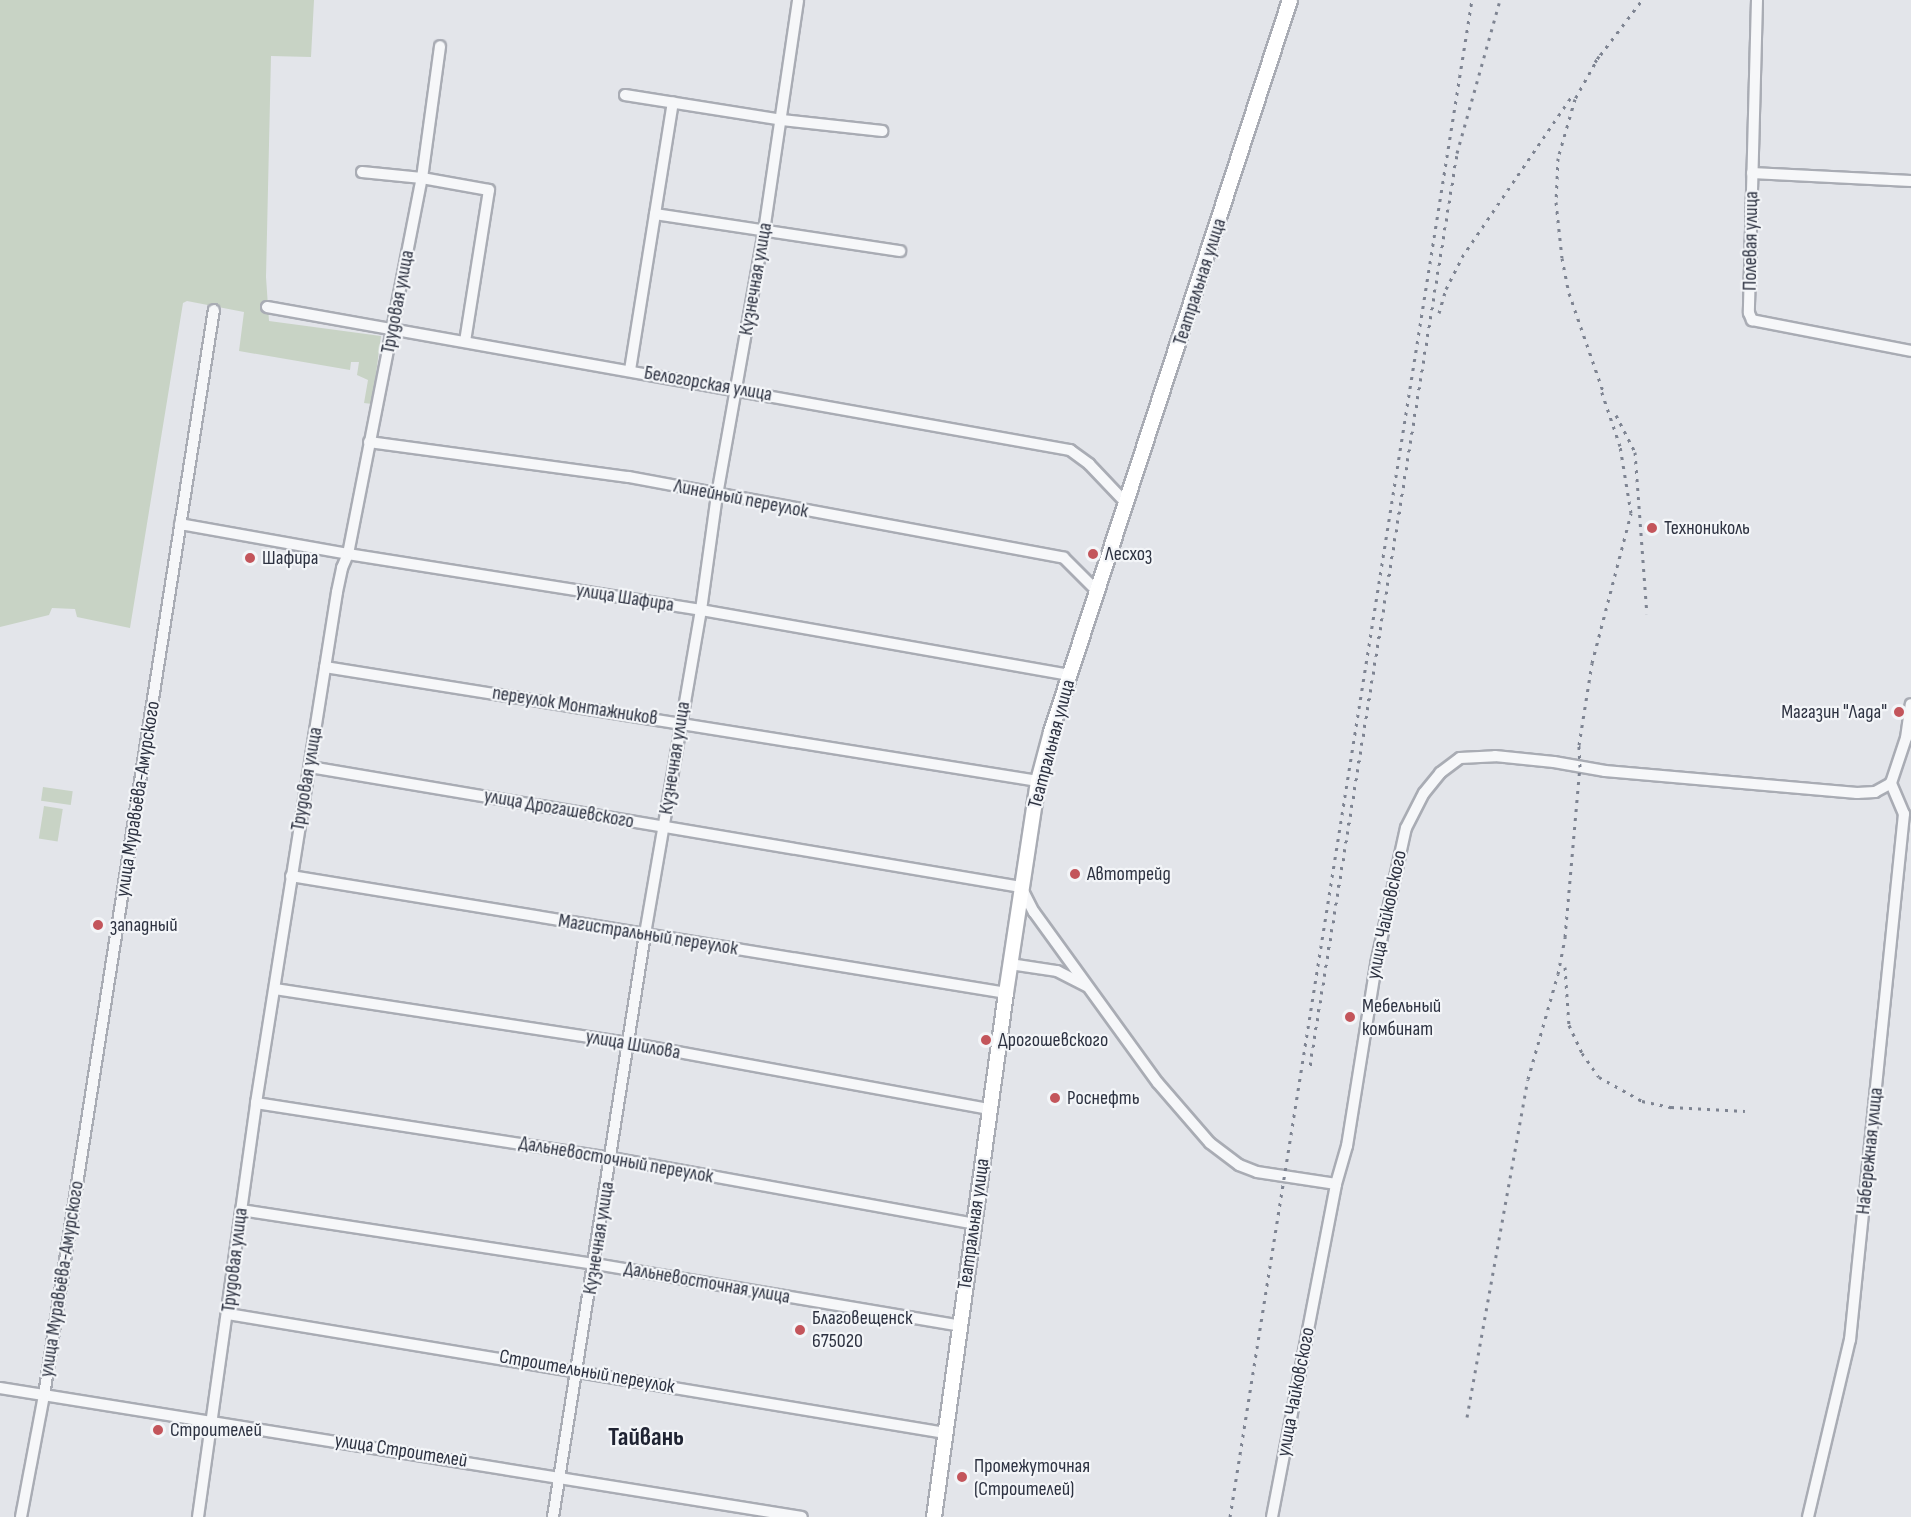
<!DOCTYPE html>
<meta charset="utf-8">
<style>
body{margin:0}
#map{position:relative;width:1911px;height:1517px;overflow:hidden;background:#e3e5ea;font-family:"Sofia Sans Condensed",sans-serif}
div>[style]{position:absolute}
.green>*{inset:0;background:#c8d3c5;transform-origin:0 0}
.roads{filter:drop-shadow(2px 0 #a9acb4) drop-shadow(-2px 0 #a9acb4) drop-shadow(0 2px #a9acb4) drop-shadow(0 -2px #a9acb4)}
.minor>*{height:10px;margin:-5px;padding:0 5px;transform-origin:5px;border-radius:5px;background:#f6f7f9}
.major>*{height:14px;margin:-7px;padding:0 7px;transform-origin:7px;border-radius:7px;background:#fff}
.rail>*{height:3px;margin-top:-1.5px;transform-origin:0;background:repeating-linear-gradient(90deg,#7e8492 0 3px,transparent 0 9px)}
.dots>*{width:16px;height:16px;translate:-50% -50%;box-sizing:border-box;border:3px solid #f3f5f8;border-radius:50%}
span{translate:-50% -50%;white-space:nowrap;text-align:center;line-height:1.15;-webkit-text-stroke:4.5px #f3f5f8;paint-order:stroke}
.street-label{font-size:20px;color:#2d3241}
.poi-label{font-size:20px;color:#2d3241}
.left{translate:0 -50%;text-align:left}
.right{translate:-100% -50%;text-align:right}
.district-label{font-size:26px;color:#1f2332;font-weight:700}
</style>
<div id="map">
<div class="green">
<i style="clip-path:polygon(0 0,314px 0,311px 57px,271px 56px,266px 277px,269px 321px,381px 336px,372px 404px,364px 403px,368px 380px,357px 375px,359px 362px,351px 362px,350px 370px,239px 351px,244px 312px,187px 301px,183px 303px,130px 628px,77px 617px,75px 609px,52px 608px,49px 615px,0 627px)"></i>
<i style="left:43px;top:787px;width:30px;height:14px;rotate:8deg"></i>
<i style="left:44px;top:806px;width:19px;height:33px;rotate:9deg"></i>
</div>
<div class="roads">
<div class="minor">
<i style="left:1757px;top:0;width:313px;rotate:91.5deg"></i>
<i style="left:1749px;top:313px;width:8px;rotate:67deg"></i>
<i style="left:1752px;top:320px;width:162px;rotate:11deg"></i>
<i style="left:625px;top:95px;width:159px;rotate:9deg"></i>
<i style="left:782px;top:120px;width:101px;rotate:6.3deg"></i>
<i style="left:362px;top:172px;width:60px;rotate:5.7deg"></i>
<i style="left:422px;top:178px;width:68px;rotate:10.2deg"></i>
<i style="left:489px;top:190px;width:153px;rotate:99deg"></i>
<i style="left:1752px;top:173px;width:159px;rotate:2.9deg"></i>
<i style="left:655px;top:214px;width:248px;rotate:8.6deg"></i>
<i style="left:267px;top:307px;width:816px;rotate:10.1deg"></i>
<i style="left:1070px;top:450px;width:24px;rotate:36deg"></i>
<i style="left:1089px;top:464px;width:55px;rotate:46.5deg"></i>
<i style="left:630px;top:370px;width:271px;rotate:-80.9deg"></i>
<i style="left:369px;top:442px;width:262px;rotate:7.7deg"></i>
<i style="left:629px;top:477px;width:442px;rotate:10.5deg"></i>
<i style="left:1064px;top:558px;width:48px;rotate:45deg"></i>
<i style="left:180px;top:524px;width:171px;rotate:10.1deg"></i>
<i style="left:348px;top:554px;width:357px;rotate:9deg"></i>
<i style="left:701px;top:610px;width:375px;rotate:10deg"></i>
<i style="left:325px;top:667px;width:722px;rotate:9.08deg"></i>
<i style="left:310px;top:767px;width:721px;rotate:9.58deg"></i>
<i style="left:1021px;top:887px;width:28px;rotate:63deg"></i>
<i style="left:1034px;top:912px;width:211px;rotate:54.1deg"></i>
<i style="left:1158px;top:1083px;width:79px;rotate:49.1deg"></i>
<i style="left:1210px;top:1143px;width:36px;rotate:37deg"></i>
<i style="left:1239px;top:1165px;width:19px;rotate:21deg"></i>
<i style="left:1257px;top:1172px;width:80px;rotate:8.6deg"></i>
<i style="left:1891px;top:783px;width:47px;rotate:-71.6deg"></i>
<i style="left:1906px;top:738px;width:34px;rotate:-82deg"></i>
<i style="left:291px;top:876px;width:725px;rotate:9.29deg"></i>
<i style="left:1010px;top:964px;width:48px;rotate:8.5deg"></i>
<i style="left:1057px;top:971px;width:33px;rotate:27deg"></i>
<i style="left:275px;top:989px;width:358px;rotate:8.7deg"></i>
<i style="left:629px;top:1043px;width:367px;rotate:10.4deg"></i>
<i style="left:256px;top:1103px;width:360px;rotate:8.8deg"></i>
<i style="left:612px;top:1158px;width:368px;rotate:10.3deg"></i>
<i style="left:241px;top:1210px;width:358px;rotate:8.7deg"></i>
<i style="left:595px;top:1264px;width:370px;rotate:9.6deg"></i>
<i style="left:228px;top:1314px;width:727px;rotate:9.42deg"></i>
<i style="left:0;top:1388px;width:812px;rotate:9.14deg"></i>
<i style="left:21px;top:1517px;width:124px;rotate:-79.3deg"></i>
<i style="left:44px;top:1395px;width:1098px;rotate:-81.1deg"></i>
<i style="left:198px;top:1517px;width:418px;rotate:-82deg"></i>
<i style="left:256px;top:1103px;width:517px;rotate:-80.99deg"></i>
<i style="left:337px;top:592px;width:25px;rotate:-78deg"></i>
<i style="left:342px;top:568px;width:15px;rotate:-67deg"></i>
<i style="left:348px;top:554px;width:383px;rotate:-78.9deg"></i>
<i style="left:422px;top:178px;width:133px;rotate:-82.2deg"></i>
<i style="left:553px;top:1517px;width:590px;rotate:-81.03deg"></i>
<i style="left:645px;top:934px;width:329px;rotate:-80.2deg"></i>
<i style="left:701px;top:610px;width:116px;rotate:-82.1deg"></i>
<i style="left:717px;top:495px;width:268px;rotate:-79.9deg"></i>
<i style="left:764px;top:231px;width:233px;rotate:-81.6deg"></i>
<i style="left:1272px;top:1517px;width:339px;rotate:-79.1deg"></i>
<i style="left:1336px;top:1184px;width:40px;rotate:-74deg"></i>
<i style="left:1347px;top:1146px;width:184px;rotate:-80.9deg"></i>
<i style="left:1376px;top:964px;width:139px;rotate:-77.6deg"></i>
<i style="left:1406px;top:828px;width:39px;rotate:-63deg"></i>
<i style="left:1424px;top:793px;width:26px;rotate:-51deg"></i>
<i style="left:1440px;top:773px;width:25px;rotate:-37deg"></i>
<i style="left:1460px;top:758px;width:35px;rotate:-3deg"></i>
<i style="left:1495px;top:756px;width:59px;rotate:5.8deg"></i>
<i style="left:1554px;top:762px;width:52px;rotate:10deg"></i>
<i style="left:1605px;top:771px;width:253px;rotate:5deg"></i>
<i style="left:1857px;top:793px;width:18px;rotate:-3deg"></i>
<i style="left:1875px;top:792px;width:18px;rotate:-29deg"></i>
<i style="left:1808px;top:1517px;width:182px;rotate:-76.7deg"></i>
<i style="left:1850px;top:1340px;width:529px;rotate:-84.14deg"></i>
<i style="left:1904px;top:814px;width:34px;rotate:-113deg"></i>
</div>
<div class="major">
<i style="left:934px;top:1517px;width:529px;rotate:-82.18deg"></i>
<i style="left:1006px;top:993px;width:214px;rotate:-81.4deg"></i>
<i style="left:1038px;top:781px;width:51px;rotate:-75.1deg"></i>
<i style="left:1051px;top:732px;width:770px;rotate:-71.92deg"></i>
</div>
</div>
<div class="rail">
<i style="left:1599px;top:56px;width:49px;rotate:119.2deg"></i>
<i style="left:1575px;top:99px;width:61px;rotate:106.1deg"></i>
<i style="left:1558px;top:158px;width:44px;rotate:92.6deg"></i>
<i style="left:1556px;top:202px;width:56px;rotate:83.9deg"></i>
<i style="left:1562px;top:258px;width:36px;rotate:79deg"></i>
<i style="left:1569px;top:293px;width:107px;rotate:70.9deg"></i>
<i style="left:1595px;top:62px;width:78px;rotate:-52.8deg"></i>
<i style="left:1439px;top:313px;width:25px;rotate:-74deg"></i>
<i style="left:1446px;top:289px;width:36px;rotate:-63deg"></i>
<i style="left:1462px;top:257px;width:197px;rotate:-55.7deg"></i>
<i style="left:1616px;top:415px;width:42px;rotate:62.8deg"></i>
<i style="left:1635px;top:452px;width:162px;rotate:85.8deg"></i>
<i style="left:1565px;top:967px;width:58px;rotate:86.1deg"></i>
<i style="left:1569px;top:1025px;width:31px;rotate:65deg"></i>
<i style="left:1582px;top:1053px;width:29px;rotate:55deg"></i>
<i style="left:1599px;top:1077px;width:49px;rotate:29.2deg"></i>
<i style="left:1642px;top:1101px;width:30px;rotate:12deg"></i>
<i style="left:1671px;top:1107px;width:74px;rotate:3.1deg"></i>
<i style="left:1310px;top:1065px;width:924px;rotate:-80.84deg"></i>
<i style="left:1457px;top:153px;width:159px;rotate:-74.3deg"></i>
<i style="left:1467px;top:1417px;width:343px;rotate:-79.8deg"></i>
<i style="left:1528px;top:1079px;width:109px;rotate:-74.1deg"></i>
<i style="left:1558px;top:974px;width:38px;rotate:-79deg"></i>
<i style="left:1565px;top:937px;width:171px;rotate:-85deg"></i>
<i style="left:1580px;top:767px;width:22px;rotate:-93deg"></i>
<i style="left:1579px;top:745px;width:83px;rotate:-81deg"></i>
<i style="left:1592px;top:663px;width:155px;rotate:-75.4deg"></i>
<i style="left:1631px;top:513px;width:68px;rotate:-99.3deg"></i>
<i style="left:1620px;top:446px;width:62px;rotate:-108.7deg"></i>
<i style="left:1230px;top:1517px;width:1536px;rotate:-80.94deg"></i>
</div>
<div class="dots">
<i style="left:1652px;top:528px;background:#c3555b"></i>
<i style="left:1093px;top:554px;background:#c3555b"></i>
<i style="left:250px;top:558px;background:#c3555b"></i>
<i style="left:1899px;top:712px;background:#c3555b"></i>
<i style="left:1075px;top:874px;background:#c3555b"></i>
<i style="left:98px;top:925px;background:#c3555b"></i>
<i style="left:1350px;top:1017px;background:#c3555b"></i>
<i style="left:986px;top:1040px;background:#c3555b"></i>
<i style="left:1055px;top:1098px;background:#c3555b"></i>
<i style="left:800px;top:1330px;background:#c3555b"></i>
<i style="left:158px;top:1430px;background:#c3555b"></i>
<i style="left:962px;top:1477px;background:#c3555b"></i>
</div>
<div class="street-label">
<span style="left:1751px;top:241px;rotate:-89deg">Полевая улица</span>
<span style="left:756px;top:279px;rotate:-80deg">Кузнечная улица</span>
<span style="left:1200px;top:282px;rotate:-72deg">Театральная улица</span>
<span style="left:398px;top:302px;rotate:-79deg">Трудовая улица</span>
<span style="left:708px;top:384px;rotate:10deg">Белогорская улица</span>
<span style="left:741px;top:499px;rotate:11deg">Линейный переулок</span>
<span style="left:625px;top:598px;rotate:9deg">улица Шафира</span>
<span style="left:575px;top:706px;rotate:9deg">переулок Монтажников</span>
<span style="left:1052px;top:744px;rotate:-75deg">Театральная улица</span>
<span style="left:675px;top:758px;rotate:-81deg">Кузнечная улица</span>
<span style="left:307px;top:779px;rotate:-80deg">Трудовая улица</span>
<span style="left:138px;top:799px;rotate:-81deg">улица Муравьёва-Амурского</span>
<span style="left:559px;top:809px;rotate:10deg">улица Дрогашевского</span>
<span style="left:1387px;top:915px;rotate:-78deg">улица Чайковского</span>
<span style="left:648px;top:935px;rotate:9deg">Магистральный переулок</span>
<span style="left:633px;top:1045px;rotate:10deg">улица Шилова</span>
<span style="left:1870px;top:1151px;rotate:-84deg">Набережная улица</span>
<span style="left:616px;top:1160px;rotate:10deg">Дальневосточный переулок</span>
<span style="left:974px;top:1224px;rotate:-82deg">Театральная улица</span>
<span style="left:599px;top:1238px;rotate:-81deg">Кузнечная улица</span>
<span style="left:235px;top:1260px;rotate:-83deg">Трудовая улица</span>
<span style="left:62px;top:1279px;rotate:-81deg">улица Муравьёва-Амурского</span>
<span style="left:707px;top:1283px;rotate:10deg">Дальневосточная улица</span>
<span style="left:587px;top:1372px;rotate:10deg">Строительный переулок</span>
<span style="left:1296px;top:1392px;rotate:-79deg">улица Чайковского</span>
<span style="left:401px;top:1451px;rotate:9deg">улица Строителей</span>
</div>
<div class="poi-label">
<span class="left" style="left:1664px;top:528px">Технониколь</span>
<span class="left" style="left:1105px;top:554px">Лесхоз</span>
<span class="left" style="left:262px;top:558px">Шафира</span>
<span class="right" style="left:1887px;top:712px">Магазин "Лада"</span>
<span class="left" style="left:1087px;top:874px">Автотрейд</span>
<span class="left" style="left:110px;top:925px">западный</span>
<span class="left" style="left:1362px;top:1018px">Мебельный<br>комбинат</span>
<span class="left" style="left:998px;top:1040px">Дрогошевского</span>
<span class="left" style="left:1067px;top:1098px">Роснефть</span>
<span class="left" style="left:812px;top:1330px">Благовещенск<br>675020</span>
<span class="left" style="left:170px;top:1430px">Строителей</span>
<span class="left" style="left:974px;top:1478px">Промежуточная<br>(Строителей)</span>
</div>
<div class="district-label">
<span style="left:646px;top:1438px">Тайвань</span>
</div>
</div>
